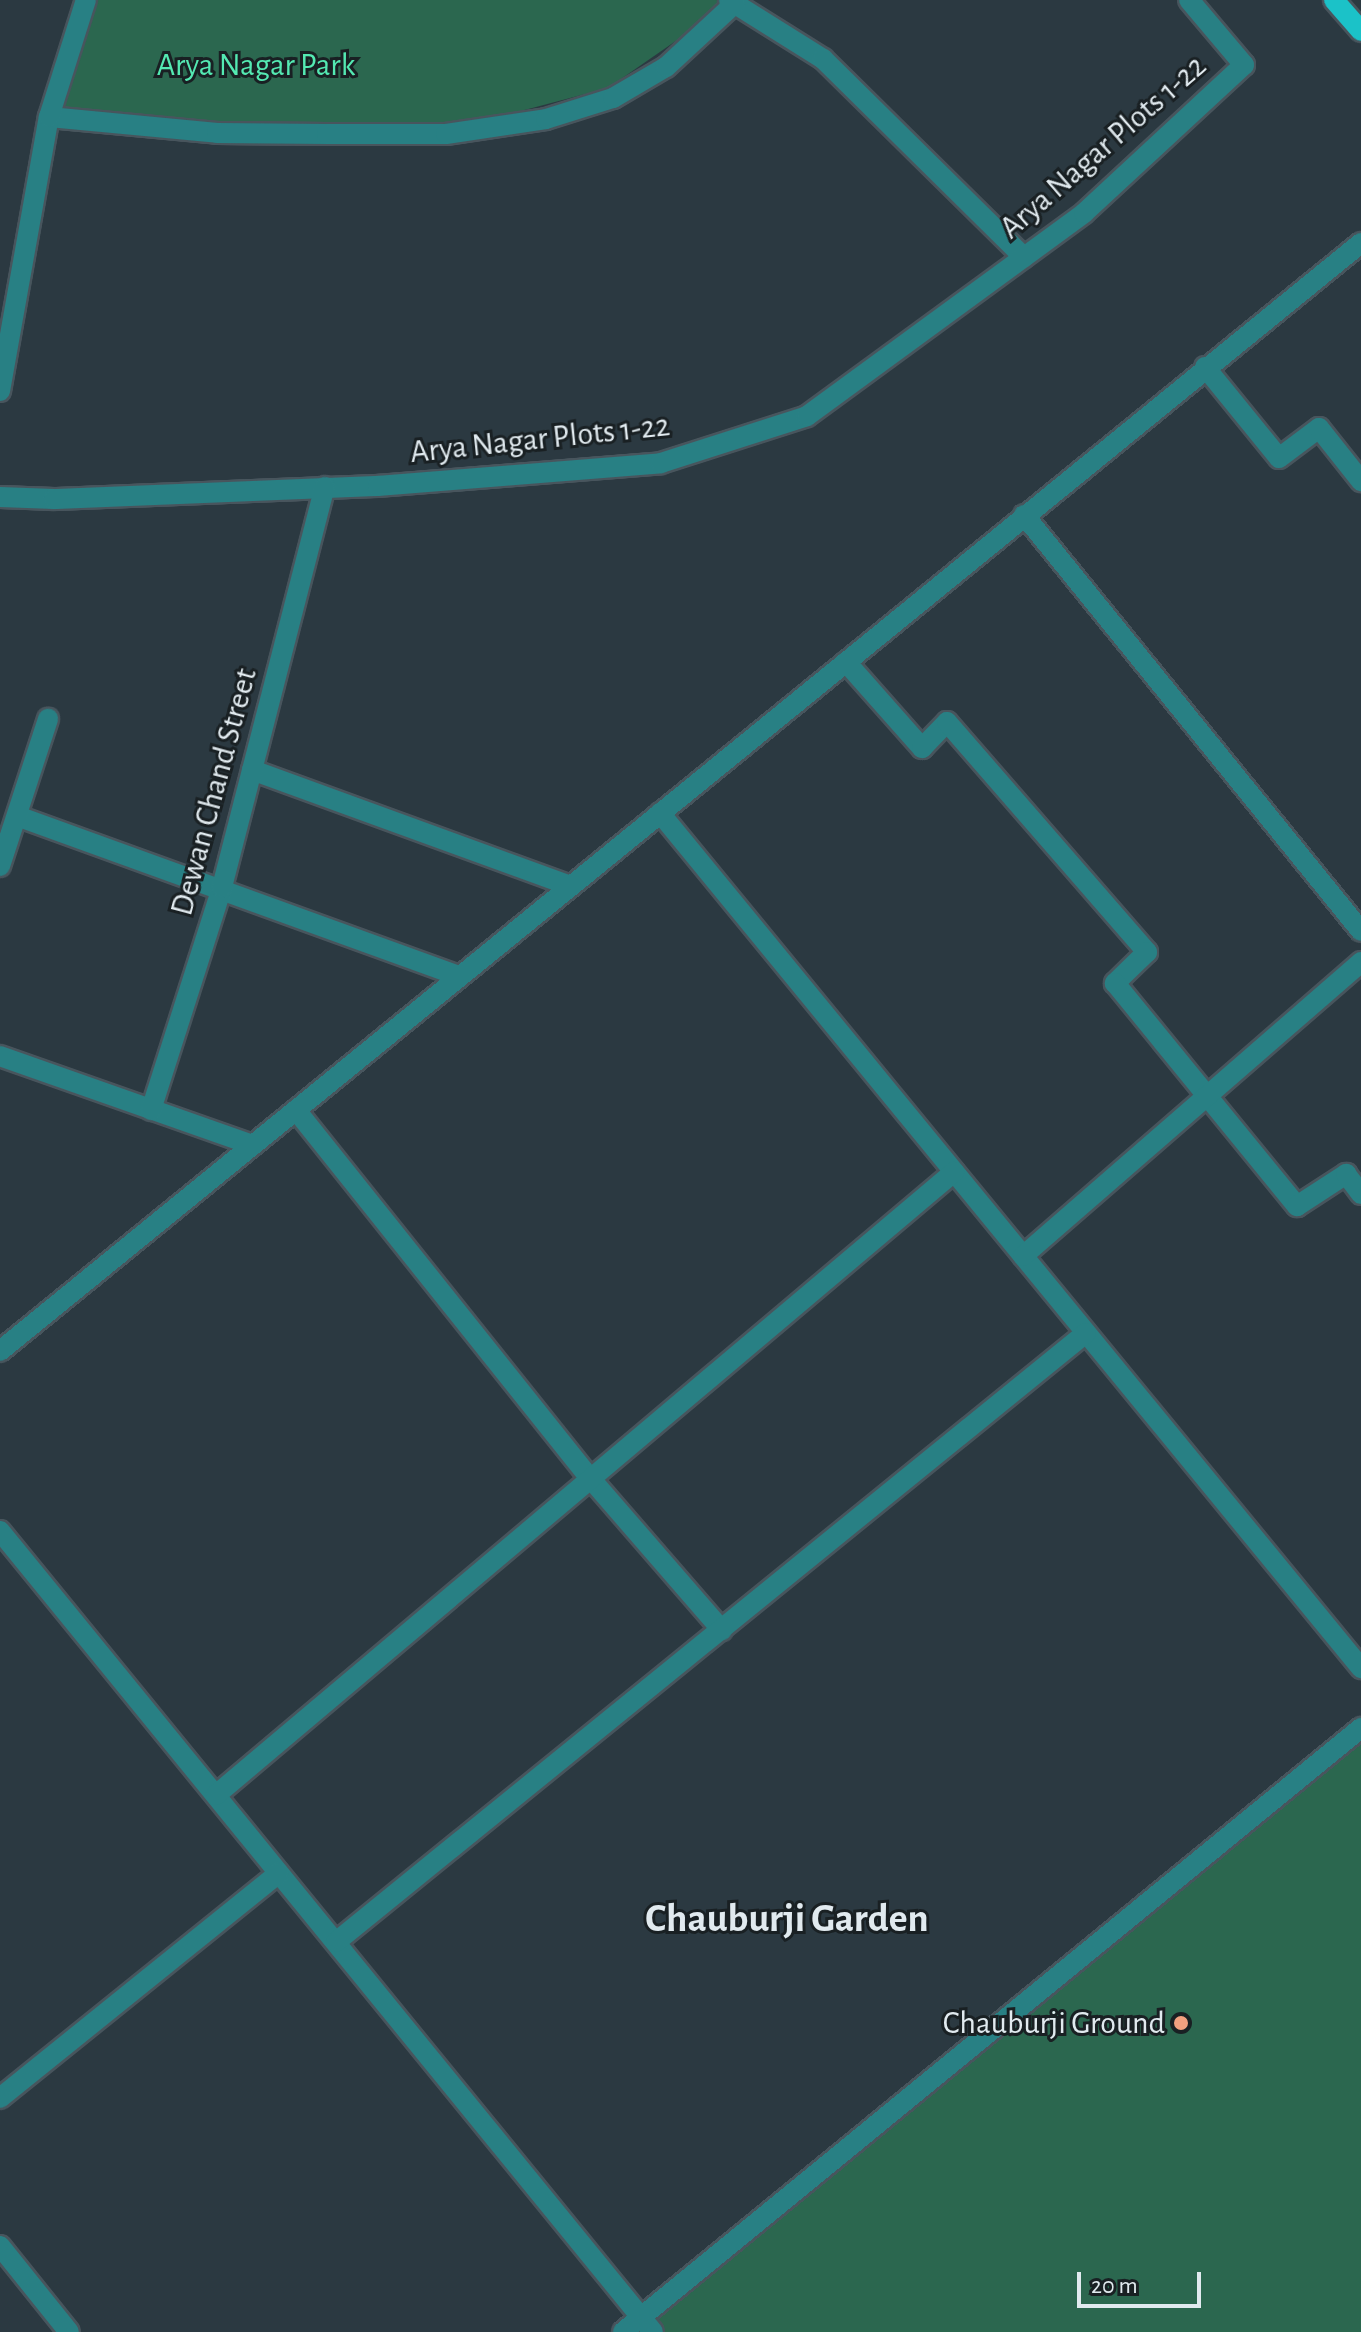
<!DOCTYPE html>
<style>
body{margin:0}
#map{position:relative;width:1361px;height:2332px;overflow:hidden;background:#2b3941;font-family:"Alegreya Sans",sans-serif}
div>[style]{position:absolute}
.green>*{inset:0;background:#2b674f}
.roads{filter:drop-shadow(2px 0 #48555d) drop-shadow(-2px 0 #48555d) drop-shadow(0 2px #48555d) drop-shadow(0 -2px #48555d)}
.minor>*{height:20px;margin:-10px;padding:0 10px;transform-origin:10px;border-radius:10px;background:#288084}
.major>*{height:20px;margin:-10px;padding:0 10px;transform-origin:10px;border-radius:10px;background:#1bc2c8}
.dots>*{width:22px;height:22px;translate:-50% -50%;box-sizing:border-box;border:4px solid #192023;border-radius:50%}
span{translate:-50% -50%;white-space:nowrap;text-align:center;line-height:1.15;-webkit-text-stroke:6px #192023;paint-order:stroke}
.park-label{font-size:32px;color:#54e9b2}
.street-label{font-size:32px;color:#e1eaef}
.poi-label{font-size:32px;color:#e1eaef}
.right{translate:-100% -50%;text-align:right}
.district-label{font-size:40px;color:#e1eaef;font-weight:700}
.scale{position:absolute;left:1077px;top:2272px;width:124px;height:36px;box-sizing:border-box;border:4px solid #e1eaef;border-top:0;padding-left:10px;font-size:24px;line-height:28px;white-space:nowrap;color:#e1eaef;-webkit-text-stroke:6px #192023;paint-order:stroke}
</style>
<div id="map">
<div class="green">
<i style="clip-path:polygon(75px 0,723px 0,729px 4px,608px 88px,517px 112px,426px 125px,175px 132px,42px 120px)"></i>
<i style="clip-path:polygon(1361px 1728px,1361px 2332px,653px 2332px,641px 2317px)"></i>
</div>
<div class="roads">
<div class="minor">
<i style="left:729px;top:0;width:111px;rotate:32.1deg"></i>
<i style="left:823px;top:59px;width:282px;rotate:44.6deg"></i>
<i style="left:49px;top:117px;width:169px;rotate:5.4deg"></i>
<i style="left:217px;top:133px;width:110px;rotate:0.5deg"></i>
<i style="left:327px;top:134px;width:119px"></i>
<i style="left:446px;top:134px;width:101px;rotate:-8.5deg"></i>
<i style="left:546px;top:119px;width:70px;rotate:-17.4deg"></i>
<i style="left:613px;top:98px;width:61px;rotate:-30.3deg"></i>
<i style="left:666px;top:67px;width:94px;rotate:-42.8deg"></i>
<i style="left:1205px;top:367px;width:117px;rotate:50.9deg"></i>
<i style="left:1279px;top:458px;width:50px;rotate:-36.9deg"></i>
<i style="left:1319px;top:428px;width:68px;rotate:51.6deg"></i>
<i style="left:0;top:391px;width:278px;rotate:-79.9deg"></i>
<i style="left:49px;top:117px;width:123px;rotate:-72.5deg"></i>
<i style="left:0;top:497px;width:54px;rotate:2.1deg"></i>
<i style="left:54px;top:499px;width:324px;rotate:-2.3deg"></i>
<i style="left:378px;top:486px;width:284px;rotate:-4.6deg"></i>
<i style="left:661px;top:463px;width:153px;rotate:-17.8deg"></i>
<i style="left:807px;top:416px;width:343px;rotate:-36.2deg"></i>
<i style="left:1084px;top:213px;width:218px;rotate:-42.8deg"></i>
<i style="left:1244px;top:65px;width:85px;rotate:-130.2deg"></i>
<i style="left:1024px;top:515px;width:535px;rotate:50.99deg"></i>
<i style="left:846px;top:662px;width:115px;rotate:48.5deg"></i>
<i style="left:922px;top:748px;width:36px;rotate:-46deg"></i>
<i style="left:947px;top:722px;width:305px;rotate:49deg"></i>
<i style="left:1147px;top:952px;width:45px;rotate:135.9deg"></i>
<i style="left:1115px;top:983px;width:288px;rotate:50.8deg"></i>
<i style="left:1297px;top:1206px;width:59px;rotate:-33.1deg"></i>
<i style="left:1346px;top:1174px;width:25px;rotate:53deg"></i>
<i style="left:252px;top:770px;width:338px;rotate:20deg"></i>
<i style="left:660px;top:813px;width:1106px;rotate:50.65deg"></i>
<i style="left:17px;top:816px;width:471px;rotate:19.9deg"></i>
<i style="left:0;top:866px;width:155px;rotate:-71.9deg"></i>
<i style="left:0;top:1056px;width:268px;rotate:19.4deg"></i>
<i style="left:151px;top:1110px;width:234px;rotate:-72.3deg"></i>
<i style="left:222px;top:887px;width:413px;rotate:-75.6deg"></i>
<i style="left:296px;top:1110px;width:472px;rotate:51.4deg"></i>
<i style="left:591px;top:1479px;width:200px;rotate:49.1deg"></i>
<i style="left:1023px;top:1256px;width:448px;rotate:-41deg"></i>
<i style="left:0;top:1351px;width:1755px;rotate:-39.15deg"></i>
<i style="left:0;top:1531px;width:1033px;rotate:50.81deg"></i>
<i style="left:216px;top:1795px;width:966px;rotate:-40.17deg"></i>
<i style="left:336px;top:1942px;width:966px;rotate:-39.08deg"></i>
<i style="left:0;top:2098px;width:358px;rotate:-38.9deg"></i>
<i style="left:0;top:2246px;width:110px;rotate:51.3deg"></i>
<i style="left:623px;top:2332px;width:954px;rotate:-39.3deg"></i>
</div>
<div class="major">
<i style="left:1334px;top:0;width:41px;rotate:48.9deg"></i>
</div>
</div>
<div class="dots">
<i style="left:1181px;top:2023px;background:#f2a07f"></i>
</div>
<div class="park-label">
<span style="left:256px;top:65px">Arya Nagar Park</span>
</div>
<div class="street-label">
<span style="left:1103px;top:147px;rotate:-41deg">Arya Nagar Plots 1-22</span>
<span style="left:540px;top:439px;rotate:-6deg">Arya Nagar Plots 1-22</span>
<span style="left:214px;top:792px;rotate:-75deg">Dewan Chand Street</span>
</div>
<div class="poi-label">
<span class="right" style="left:1165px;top:2023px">Chauburji Ground</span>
</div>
<div class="district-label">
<span style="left:787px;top:1919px">Chauburji Garden</span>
</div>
<div class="scale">20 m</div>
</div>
